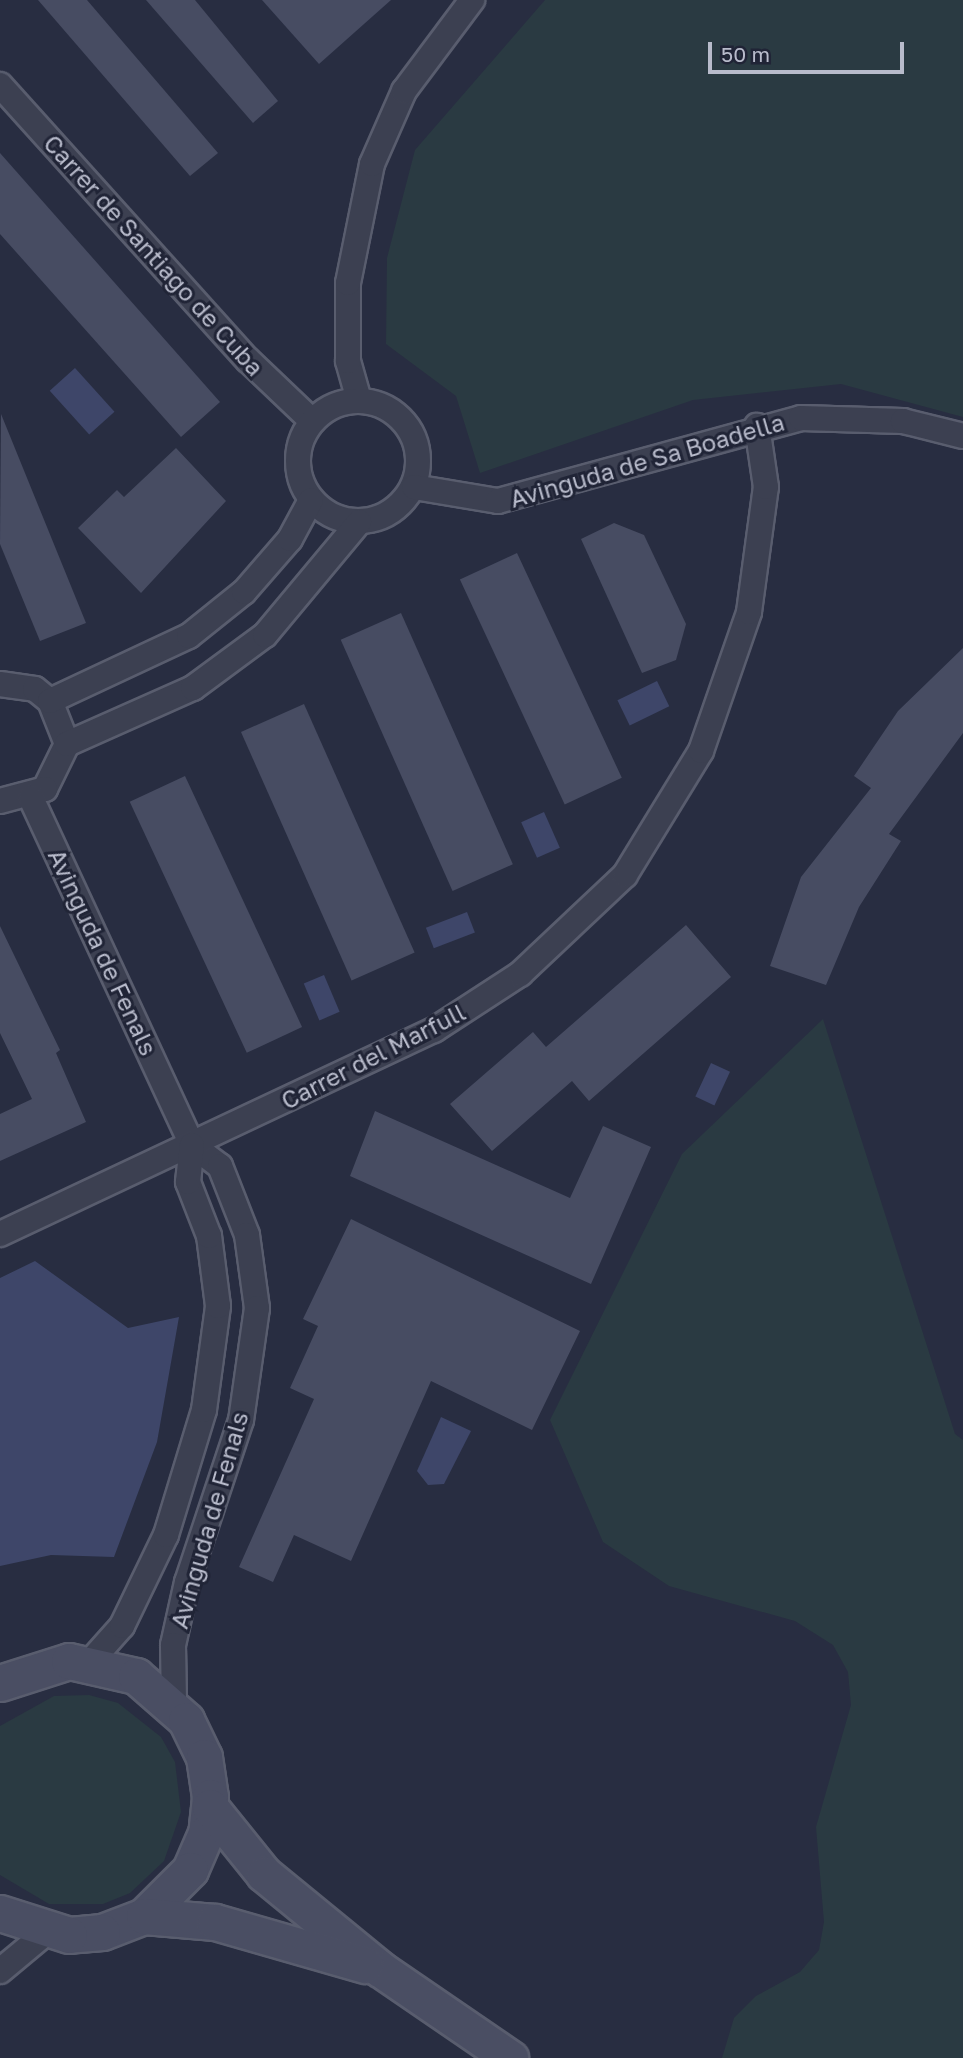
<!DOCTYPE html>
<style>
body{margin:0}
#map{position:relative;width:963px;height:2058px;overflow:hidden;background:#282d41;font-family:"Golos Text",sans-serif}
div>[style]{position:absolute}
.green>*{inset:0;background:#2a3a42}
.water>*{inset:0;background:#3e4669;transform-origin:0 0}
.building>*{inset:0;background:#474c62;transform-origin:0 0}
.roads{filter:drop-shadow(2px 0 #595d6e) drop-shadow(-2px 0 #595d6e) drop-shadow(0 2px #595d6e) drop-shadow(0 -2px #595d6e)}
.street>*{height:24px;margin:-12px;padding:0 12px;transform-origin:12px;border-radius:12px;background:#3c4051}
.street>.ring{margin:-12px;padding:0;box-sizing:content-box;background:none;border:24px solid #3c4051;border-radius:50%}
.secondary>*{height:35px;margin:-17.5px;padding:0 17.5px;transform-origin:17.5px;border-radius:17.5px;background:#4a4e63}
span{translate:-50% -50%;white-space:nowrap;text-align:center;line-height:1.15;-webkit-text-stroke:6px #202436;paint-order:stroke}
.street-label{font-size:24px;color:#b8bbcb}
.scale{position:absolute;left:708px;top:42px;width:196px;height:32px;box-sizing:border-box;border:4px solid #b8bbcb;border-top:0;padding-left:9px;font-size:21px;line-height:24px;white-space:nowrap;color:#b8bbcb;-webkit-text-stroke:5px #202436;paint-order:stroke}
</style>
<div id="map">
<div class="green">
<i style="clip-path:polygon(545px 0,963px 0,963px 417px,841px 384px,693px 400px,480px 473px,456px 396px,386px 344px,387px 258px,415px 150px)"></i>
<i style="clip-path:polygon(823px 1019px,955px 1434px,963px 1440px,963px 2058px,722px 2058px,734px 2018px,756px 1996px,800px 1972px,819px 1950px,824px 1922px,816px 1827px,851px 1705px,848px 1672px,833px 1645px,795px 1621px,669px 1586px,603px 1542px,550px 1420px,682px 1154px)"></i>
<i style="clip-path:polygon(89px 1695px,118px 1703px,161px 1737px,175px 1762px,181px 1812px,164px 1861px,130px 1893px,103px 1904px,49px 1904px,0 1875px,0 1726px,54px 1696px)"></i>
</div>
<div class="water">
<i style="left:75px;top:368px;width:59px;height:34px;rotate:48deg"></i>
<i style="left:657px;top:681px;width:28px;height:44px;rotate:64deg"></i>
<i style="left:544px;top:812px;width:39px;height:25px;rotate:66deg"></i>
<i style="left:467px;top:912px;width:22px;height:44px;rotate:69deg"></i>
<i style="left:324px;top:975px;width:40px;height:22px;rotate:67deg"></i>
<i style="left:711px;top:1063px;width:21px;height:37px;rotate:25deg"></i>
<i style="clip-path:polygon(35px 1261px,128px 1328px,179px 1317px,157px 1442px,114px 1557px,51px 1555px,0 1566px,0 1278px)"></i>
<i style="clip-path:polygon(441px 1417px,471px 1431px,444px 1484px,428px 1485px,417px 1471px)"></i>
</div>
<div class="building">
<i style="clip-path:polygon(38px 0,87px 0,218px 153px,190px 176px)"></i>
<i style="clip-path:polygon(146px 0,195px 0,278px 101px,253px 123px)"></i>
<i style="clip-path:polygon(262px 0,391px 0,319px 64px)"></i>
<i style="clip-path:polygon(0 153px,220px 402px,181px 437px,0 234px)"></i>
<i style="clip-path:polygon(1px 414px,86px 623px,40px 641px,0 544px)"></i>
<i style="clip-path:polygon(176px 448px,226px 501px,141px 593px,78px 528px,117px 490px,124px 497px)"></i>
<i style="clip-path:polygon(614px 523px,644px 535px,686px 624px,676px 660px,642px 673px,581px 539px)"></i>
<i style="left:517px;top:553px;width:248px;height:63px;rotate:65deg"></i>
<i style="left:401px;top:613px;width:275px;height:66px;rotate:66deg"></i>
<i style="clip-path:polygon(963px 648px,963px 733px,889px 834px,901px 841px,859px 907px,826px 985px,770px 966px,801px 877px,871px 788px,854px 776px,898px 711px)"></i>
<i style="left:304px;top:704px;width:272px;height:69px;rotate:66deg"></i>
<i style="left:185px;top:776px;width:277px;height:61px;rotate:65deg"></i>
<i style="clip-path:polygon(686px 925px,731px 977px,589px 1101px,572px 1081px,492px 1151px,450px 1104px,533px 1032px,546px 1047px)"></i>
<i style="clip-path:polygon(0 926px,60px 1050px,56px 1053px,86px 1122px,0 1161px,0 1114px,32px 1099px,0 1033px)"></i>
<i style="clip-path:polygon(375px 1111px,570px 1198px,603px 1126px,651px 1147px,591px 1284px,350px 1176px)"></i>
<i style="clip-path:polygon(351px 1219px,580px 1331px,532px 1430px,431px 1381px,351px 1561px,294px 1535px,273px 1582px,239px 1567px,314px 1399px,290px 1388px,318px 1326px,303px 1319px)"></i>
</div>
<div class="roads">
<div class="street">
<i style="left:0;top:85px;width:370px;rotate:48deg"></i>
<i style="left:248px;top:360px;width:88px;rotate:43.6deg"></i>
<i style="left:359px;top:400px;width:41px;rotate:-105.8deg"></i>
<i style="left:348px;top:361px;width:78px;rotate:-90deg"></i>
<i style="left:348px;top:283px;width:121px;rotate:-78.6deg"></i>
<i style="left:372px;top:164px;width:80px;rotate:-66.3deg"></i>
<i style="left:404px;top:91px;width:114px;rotate:-53.2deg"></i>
<i class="ring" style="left:298px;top:401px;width:96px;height:96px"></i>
<i style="left:414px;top:487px;width:85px;rotate:9.5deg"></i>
<i style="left:498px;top:501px;width:314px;rotate:-15.3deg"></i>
<i style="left:801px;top:418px;width:102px;rotate:1.7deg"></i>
<i style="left:903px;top:421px;width:62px;rotate:14deg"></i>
<i style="left:0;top:684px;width:35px;rotate:8deg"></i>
<i style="left:35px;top:689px;width:19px;rotate:39deg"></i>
<i style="left:50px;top:701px;width:46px;rotate:68.4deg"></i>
<i style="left:67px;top:744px;width:50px;rotate:116.1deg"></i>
<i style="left:45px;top:789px;width:47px;rotate:165.1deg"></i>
<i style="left:50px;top:701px;width:153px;rotate:-25.1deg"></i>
<i style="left:189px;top:636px;width:70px;rotate:-38.7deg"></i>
<i style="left:244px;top:592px;width:70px;rotate:-49deg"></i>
<i style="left:290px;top:539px;width:44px;rotate:-61.7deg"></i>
<i style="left:67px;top:744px;width:138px;rotate:-24deg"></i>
<i style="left:193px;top:688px;width:89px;rotate:-36.4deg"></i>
<i style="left:265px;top:635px;width:147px;rotate:-50.2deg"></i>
<i style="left:31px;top:798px;width:383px;rotate:65.1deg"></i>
<i style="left:192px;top:1145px;width:35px;rotate:37deg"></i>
<i style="left:220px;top:1166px;width:74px;rotate:68.6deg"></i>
<i style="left:247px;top:1235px;width:74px;rotate:82.2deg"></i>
<i style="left:257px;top:1308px;width:113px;rotate:98.1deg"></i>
<i style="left:241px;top:1420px;width:171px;rotate:108.4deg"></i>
<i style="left:187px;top:1582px;width:65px;rotate:102.5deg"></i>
<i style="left:173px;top:1645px;width:60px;rotate:89deg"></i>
<i style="left:0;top:1234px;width:480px;rotate:-25.2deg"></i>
<i style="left:434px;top:1030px;width:103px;rotate:-33.1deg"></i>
<i style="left:520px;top:974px;width:144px;rotate:-43.3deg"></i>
<i style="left:625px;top:875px;width:145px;rotate:-58.5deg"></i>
<i style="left:701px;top:751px;width:147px;rotate:-70.9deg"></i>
<i style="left:749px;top:612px;width:126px;rotate:-82.3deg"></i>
<i style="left:766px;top:487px;width:62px;rotate:-98.4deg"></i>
<i style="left:90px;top:1662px;width:48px;rotate:-48.4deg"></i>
<i style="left:122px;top:1626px;width:101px;rotate:-64.2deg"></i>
<i style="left:166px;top:1535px;width:131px;rotate:-73.1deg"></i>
<i style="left:204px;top:1410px;width:105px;rotate:-82.3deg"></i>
<i style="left:218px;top:1306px;width:71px;rotate:-97.3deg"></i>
<i style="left:209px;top:1236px;width:58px;rotate:-111.3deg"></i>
<i style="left:188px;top:1182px;width:37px;rotate:-84deg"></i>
<i style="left:0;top:1971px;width:61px;rotate:-39.7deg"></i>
</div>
<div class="secondary">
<i style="left:0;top:1683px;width:72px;rotate:-17.7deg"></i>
<i style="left:69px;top:1661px;width:69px;rotate:12.6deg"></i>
<i style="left:136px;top:1676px;width:67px;rotate:41.3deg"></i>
<i style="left:186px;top:1720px;width:41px;rotate:64.1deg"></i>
<i style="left:204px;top:1757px;width:40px;rotate:81.5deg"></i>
<i style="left:210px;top:1797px;width:36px;rotate:96deg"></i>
<i style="left:206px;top:1833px;width:40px;rotate:113.4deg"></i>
<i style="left:190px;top:1870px;width:65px;rotate:135deg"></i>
<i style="left:144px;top:1916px;width:45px;rotate:159.1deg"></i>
<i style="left:102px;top:1932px;width:33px;rotate:175deg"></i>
<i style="left:69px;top:1935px;width:72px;rotate:-162.3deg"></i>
<i style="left:210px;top:1807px;width:86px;rotate:51.1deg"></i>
<i style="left:264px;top:1874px;width:150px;rotate:39.3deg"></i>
<i style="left:380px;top:1969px;width:158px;rotate:34.4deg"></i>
<i style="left:144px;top:1916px;width:71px;rotate:4.8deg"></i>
<i style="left:215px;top:1922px;width:156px;rotate:16deg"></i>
</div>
</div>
<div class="street-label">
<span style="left:154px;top:255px;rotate:48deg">Carrer de Santiago de Cuba</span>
<span style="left:647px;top:460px;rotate:-16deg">Avinguda de Sa Boadella</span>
<span style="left:103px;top:952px;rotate:65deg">Avinguda de Fenals</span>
<span style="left:373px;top:1056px;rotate:-27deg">Carrer del Marfull</span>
<span style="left:209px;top:1520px;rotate:-74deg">Avinguda de Fenals</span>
</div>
<div class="scale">50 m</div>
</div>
